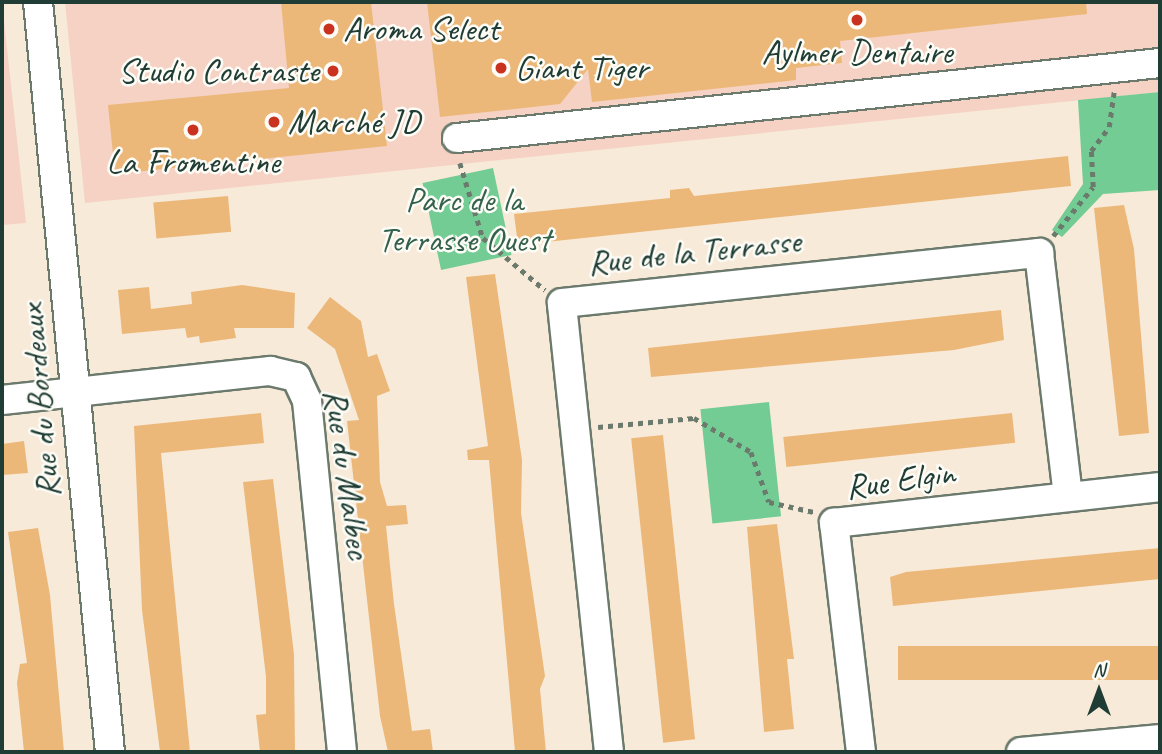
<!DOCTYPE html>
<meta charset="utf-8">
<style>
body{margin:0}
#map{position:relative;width:1162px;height:754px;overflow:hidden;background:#f8ead8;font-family:Caveat,sans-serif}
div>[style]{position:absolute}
.built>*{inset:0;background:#f5d2c3}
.green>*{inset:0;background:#72cc93;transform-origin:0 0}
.building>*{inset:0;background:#ecb87a;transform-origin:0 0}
.path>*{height:4.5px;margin-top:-2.25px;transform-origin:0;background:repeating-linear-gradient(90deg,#6b7a6d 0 5px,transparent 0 10px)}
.roads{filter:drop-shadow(2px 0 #6b7a6d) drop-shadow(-2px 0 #6b7a6d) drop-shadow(0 2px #6b7a6d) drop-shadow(0 -2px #6b7a6d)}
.minor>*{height:28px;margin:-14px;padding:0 14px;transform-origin:14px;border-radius:14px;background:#fff}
.dots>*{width:19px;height:19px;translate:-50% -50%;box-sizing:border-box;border:4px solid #fdfcf7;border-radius:50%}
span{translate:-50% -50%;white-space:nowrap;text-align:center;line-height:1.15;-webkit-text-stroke:5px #fdfcf7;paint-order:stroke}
.poi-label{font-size:35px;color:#1f3d34}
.left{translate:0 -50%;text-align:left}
.right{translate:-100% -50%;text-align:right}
.park-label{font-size:35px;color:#34614c}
.street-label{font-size:35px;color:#1f3d34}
.frame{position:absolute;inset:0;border:4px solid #1f3d34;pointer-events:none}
.north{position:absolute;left:1064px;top:656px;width:70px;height:70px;-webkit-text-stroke:5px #fdfcf7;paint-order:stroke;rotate:0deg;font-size:19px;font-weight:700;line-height:28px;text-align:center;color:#1f3d34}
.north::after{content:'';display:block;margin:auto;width:24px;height:32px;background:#1f3d34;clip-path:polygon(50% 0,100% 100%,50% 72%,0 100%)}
</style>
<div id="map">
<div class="built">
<i style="clip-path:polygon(2px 2px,26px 223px,2px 225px)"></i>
<i style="clip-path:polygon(65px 2px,1160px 2px,1160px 92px,85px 203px)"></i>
</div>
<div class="green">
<i style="clip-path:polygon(1160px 92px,1160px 190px,1103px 194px,1062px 237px,1052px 230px,1083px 184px,1078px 100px)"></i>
<i style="left:493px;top:168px;width:89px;height:72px;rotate:78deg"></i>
<i style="left:769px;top:402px;width:115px;height:69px;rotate:84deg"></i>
</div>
<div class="building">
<i style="clip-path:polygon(281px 2px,371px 2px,387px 146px,115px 174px,108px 105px,289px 88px)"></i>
<i style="clip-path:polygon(427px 2px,1086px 2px,1087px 14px,840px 41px,842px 63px,796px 68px,796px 80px,592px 102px,588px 69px,560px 104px,440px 117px)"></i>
<i style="clip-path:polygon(1068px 156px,1071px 186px,518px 245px,514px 214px,670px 198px,670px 190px,689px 188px,694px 196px)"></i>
<i style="left:228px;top:196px;width:36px;height:75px;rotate:85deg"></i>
<i style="clip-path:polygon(1124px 205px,1134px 249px,1149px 433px,1119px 436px,1094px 208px)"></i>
<i style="clip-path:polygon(495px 274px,522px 460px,521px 513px,545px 676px,540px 689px,546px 752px,515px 752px,489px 460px,468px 460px,467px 450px,488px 446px,466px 277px)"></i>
<i style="clip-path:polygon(242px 285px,295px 293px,294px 328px,234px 328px,236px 338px,200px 343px,199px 336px,187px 338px,185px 328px,122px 334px,118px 290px,149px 287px,151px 309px,192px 304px,191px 292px)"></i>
<i style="clip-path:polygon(330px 297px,361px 321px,368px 357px,377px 354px,390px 391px,377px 396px,380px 482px,387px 506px,406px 505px,408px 524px,386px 526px,394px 604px,412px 731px,430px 729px,433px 752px,388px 752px,380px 716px,347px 421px,359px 420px,335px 349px,307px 328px)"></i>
<i style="clip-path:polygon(1001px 310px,1004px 340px,954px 350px,651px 377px,648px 348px)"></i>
<i style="clip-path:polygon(261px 413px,264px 443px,161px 453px,190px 752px,160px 752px,142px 610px,134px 426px)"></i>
<i style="left:1012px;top:413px;width:30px;height:230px;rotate:84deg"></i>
<i style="left:663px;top:435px;width:306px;height:32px;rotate:84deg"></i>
<i style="clip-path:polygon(24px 441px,28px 473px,2px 475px,2px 444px)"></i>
<i style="clip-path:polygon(273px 479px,294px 654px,295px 752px,260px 752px,256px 715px,266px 714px,266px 677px,243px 482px)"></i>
<i style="clip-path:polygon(777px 524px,794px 659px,787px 659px,794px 729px,764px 732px,747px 527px)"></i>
<i style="clip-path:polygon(38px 528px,50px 595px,64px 752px,24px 752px,17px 683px,20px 664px,27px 663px,8px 532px)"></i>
<i style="clip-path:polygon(1160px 548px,1160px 579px,893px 606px,890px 577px,906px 572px)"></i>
<i style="left:1160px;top:646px;width:34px;height:262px;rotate:90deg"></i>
</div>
<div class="path">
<i style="left:460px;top:163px;width:78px;rotate:73deg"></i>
<i style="left:483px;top:238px;width:81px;rotate:40deg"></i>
<i style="left:1053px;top:236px;width:63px;rotate:-50.8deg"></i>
<i style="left:1093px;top:187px;width:36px;rotate:-93deg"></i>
<i style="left:1091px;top:151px;width:30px;rotate:-53deg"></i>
<i style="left:1109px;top:127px;width:36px;rotate:-82deg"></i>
<i style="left:598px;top:427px;width:96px;rotate:-5.4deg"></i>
<i style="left:694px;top:418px;width:66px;rotate:30.8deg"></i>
<i style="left:751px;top:452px;width:53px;rotate:70.2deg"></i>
<i style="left:769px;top:502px;width:46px;rotate:12.5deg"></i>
</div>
<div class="roads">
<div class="minor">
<i style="left:38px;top:2px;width:753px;rotate:84.52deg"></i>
<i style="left:457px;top:138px;width:707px;rotate:-6.09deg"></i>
<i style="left:2px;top:400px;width:270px;rotate:-6.2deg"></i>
<i style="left:270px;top:371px;width:27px;rotate:13deg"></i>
<i style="left:296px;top:377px;width:26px;rotate:65deg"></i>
<i style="left:307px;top:401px;width:353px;rotate:84.3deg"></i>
<i style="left:609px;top:752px;width:451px;rotate:-96deg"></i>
<i style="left:562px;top:303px;width:480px;rotate:-6deg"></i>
<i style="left:1039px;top:253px;width:245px;rotate:83.2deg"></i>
<i style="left:861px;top:752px;width:231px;rotate:-96.7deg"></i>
<i style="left:834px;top:523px;width:328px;rotate:-6.3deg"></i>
<i style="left:1021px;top:752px;width:140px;rotate:-5.3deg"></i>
</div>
</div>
<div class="dots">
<i style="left:857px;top:20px;background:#c8321e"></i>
<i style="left:329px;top:29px;background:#c8321e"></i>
<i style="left:501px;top:68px;background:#c8321e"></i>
<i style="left:333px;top:71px;background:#c8321e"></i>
<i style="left:274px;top:122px;background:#c8321e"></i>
<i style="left:193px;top:130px;background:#c8321e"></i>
</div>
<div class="poi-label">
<span class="left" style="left:343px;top:29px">Aroma Select</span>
<span style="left:857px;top:52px">Aylmer Dentaire</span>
<span class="left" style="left:515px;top:68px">Giant Tiger</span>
<span class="right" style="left:319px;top:71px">Studio Contraste</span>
<span class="left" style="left:288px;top:122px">Marché JD</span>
<span style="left:193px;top:162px">La Fromentine</span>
</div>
<div class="park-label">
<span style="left:464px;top:220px">Parc de la<br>Terrasse Ouest</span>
</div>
<div class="street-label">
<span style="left:694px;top:252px;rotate:-6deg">Rue de la Terrasse</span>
<span style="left:40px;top:401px;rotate:-95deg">Rue du Bordeaux</span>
<span style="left:347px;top:474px;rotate:82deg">Rue du Malbec</span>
<span style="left:900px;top:480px;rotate:-8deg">Rue Elgin</span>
</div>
<div class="frame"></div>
<div class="north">N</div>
</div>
